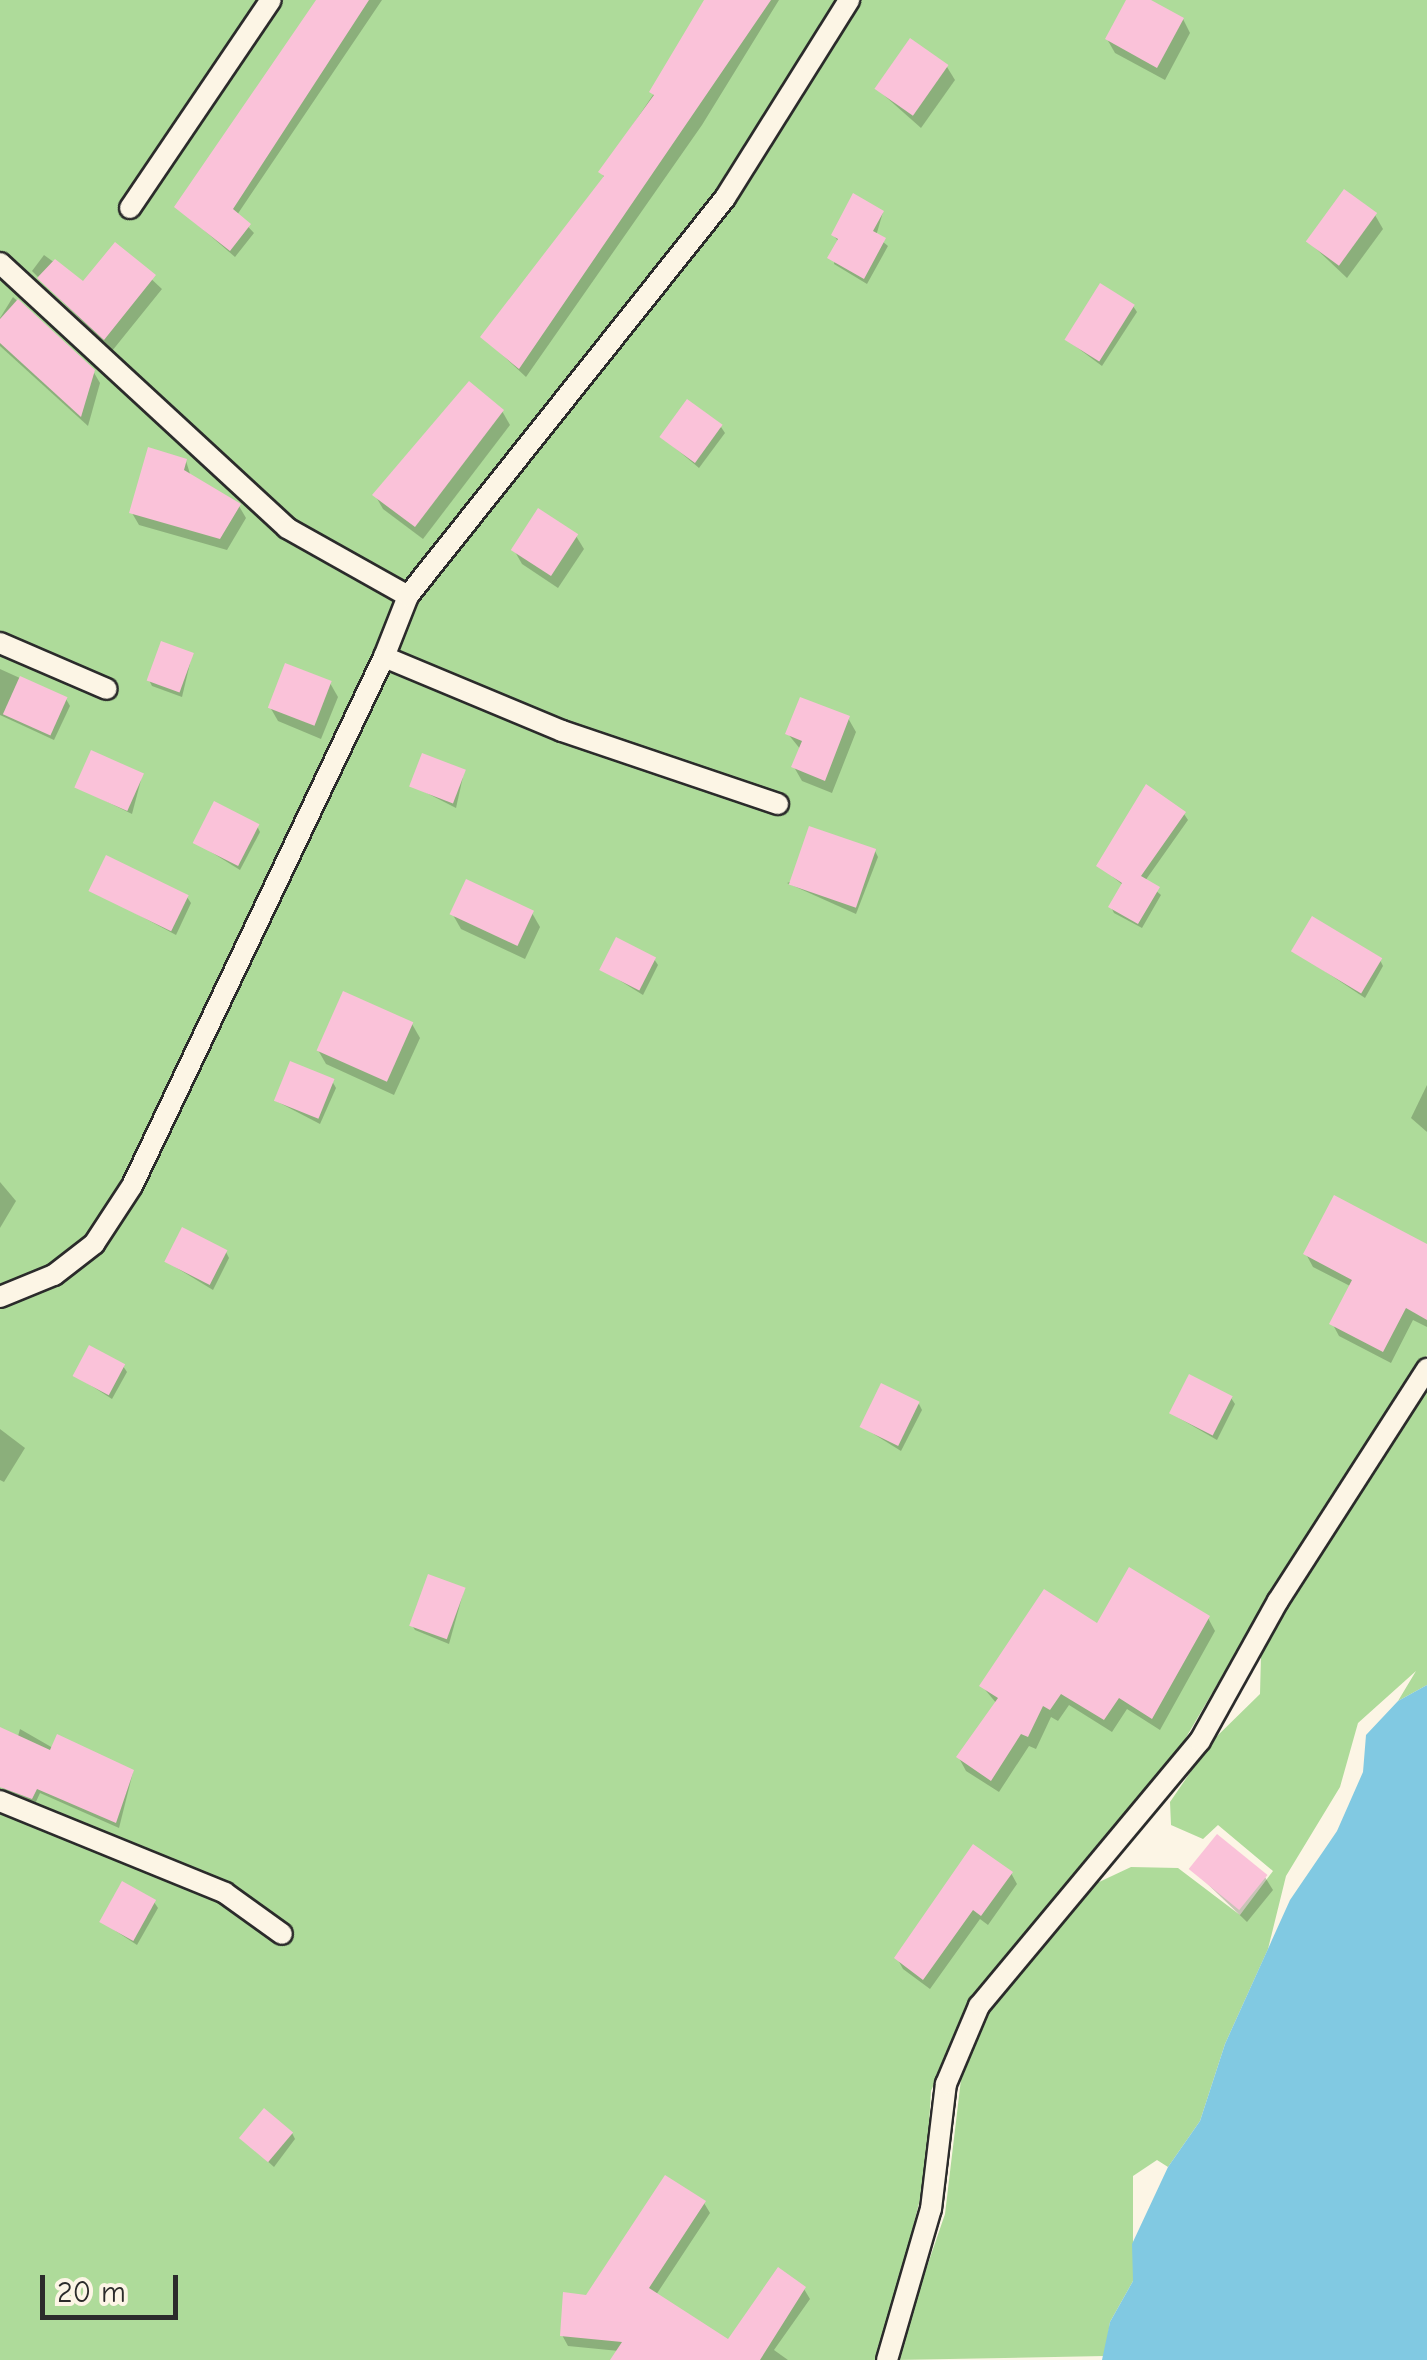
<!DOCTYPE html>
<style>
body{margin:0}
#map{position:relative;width:1427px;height:2360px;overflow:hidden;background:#fcf5e5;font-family:"Comic Neue",sans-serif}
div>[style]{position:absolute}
.green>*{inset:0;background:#aedb9a}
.water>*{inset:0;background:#81c9e2}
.shadow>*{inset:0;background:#0003}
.building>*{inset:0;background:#fac2d9;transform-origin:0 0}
.roads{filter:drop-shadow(2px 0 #2b2b2b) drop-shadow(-2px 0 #2b2b2b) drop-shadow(0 2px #2b2b2b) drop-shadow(0 -2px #2b2b2b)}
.lane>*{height:20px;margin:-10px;padding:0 10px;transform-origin:10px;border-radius:10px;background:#fcf5e5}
span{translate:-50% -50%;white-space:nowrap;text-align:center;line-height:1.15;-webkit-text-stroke:10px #fcf5e5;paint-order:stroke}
.scale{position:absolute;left:40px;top:2275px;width:138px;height:45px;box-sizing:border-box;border:5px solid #2b2b2b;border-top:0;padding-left:12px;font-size:30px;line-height:35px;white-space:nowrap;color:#2b2b2b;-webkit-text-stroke:8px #fcf5e5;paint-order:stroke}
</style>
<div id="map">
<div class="green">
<i style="clip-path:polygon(0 0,1427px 0,1427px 1355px,1270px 1594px,1167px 1770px,971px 2000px,931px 2091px,926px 2175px,880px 2360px,0 2360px)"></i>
<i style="clip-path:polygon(1427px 1390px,1427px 1685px,1398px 1701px,1416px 1671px,1358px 1723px,1340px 1787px,1286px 1876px,1268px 1949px,1225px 2044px,1200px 2121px,1168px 2167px,1157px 2160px,1133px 2176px,1133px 2281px,1110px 2322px,1105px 2356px,895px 2360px,945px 2214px,964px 2054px,1014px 1965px,1097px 1883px,1131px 1867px,1178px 1868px,1240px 1915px,1273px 1871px,1218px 1825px,1203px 1839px,1171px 1825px,1170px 1802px,1211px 1742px,1260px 1694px,1261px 1655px,1283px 1614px)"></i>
</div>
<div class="water">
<i style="clip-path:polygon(1427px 1685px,1427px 2360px,1102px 2360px,1110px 2322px,1133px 2281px,1132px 2244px,1168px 2167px,1200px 2121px,1225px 2044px,1290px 1900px,1337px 1831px,1363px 1772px,1366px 1735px,1398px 1701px)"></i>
</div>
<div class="shadow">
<i style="clip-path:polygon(318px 0,382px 0,237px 215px,254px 233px,235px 257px,177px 207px)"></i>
<i style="clip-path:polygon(717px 0,779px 0,702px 125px,526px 377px,483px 337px,605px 179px,601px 172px)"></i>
<i style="clip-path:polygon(1129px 0,1146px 0,1183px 19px,1190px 33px,1165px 80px,1115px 53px,1107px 39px)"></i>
<i style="clip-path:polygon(947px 67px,955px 80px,921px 128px,877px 89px)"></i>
<i style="clip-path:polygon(883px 212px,876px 236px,888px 246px,867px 284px,834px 264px,839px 242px,833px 235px)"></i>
<i style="clip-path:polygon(1375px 215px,1383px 229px,1347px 278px,1309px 242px)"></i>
<i style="clip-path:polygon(115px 245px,162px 289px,112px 351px,32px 271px,44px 255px,84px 284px)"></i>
<i style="clip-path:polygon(13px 297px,93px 371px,100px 383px,88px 426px,0 346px,0 318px)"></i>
<i style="clip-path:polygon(1133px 306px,1137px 312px,1102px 366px,1067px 340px)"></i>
<i style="clip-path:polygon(502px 411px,510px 425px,423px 539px,383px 509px,375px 495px)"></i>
<i style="clip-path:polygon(721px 427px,725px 433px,699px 468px,662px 437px)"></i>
<i style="clip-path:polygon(186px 461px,191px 477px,239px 506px,246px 518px,227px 550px,139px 525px,132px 513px)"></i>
<i style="clip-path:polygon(576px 536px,584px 549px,558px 588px,522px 564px,514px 550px)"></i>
<i style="clip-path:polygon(192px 655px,182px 697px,152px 686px,149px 680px)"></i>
<i style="clip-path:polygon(0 669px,66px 699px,70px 706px,54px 740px,0 715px)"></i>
<i style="clip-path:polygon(330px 683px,338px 697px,321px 739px,278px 721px,270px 707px)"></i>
<i style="clip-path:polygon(848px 718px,856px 732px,832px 793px,802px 781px,794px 767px,801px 750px,788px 734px)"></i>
<i style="clip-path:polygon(464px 772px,456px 808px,413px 786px)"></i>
<i style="clip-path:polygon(142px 776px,132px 814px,77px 787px)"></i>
<i style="clip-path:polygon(1184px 814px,1188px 820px,1145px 881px,1161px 895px,1142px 928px,1114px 913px,1111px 907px,1123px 885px,1099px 866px)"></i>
<i style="clip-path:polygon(257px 826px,260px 832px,240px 870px,195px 842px)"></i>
<i style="clip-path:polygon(875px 851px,878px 857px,856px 914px,787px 883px)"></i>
<i style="clip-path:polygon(92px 890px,187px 897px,191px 903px,176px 935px)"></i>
<i style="clip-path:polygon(532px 913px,540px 927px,525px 959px,461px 929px,453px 915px)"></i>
<i style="clip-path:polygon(1296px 952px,1380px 960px,1383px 966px,1365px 998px)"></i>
<i style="clip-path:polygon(654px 959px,658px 965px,643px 995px,603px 970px)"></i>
<i style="clip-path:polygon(412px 1024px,420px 1038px,394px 1095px,326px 1064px,318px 1050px)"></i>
<i style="clip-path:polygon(332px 1081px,336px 1088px,320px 1124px,276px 1101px)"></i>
<i style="clip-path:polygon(1427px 1085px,1427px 1132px,1411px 1118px)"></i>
<i style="clip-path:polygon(0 1182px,16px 1201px,0 1228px)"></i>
<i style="clip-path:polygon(1427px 1247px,1427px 1327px,1413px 1320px,1391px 1363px,1339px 1336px,1332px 1323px,1352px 1287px,1313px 1267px,1306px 1254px)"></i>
<i style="clip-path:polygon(226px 1252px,229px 1258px,213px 1290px,167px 1262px)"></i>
<i style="clip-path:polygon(123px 1366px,127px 1372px,112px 1399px,76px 1376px)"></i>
<i style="clip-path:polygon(1231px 1398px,1235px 1404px,1217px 1440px,1172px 1414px)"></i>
<i style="clip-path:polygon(919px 1404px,922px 1410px,901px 1451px,861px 1426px)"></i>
<i style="clip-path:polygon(0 1429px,25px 1448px,4px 1482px,0 1480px)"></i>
<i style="clip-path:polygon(464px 1590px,449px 1644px,415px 1630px,411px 1624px)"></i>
<i style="clip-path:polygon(1208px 1618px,1215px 1631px,1160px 1730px,1127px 1709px,1112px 1732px,1069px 1705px,1058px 1721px,1051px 1717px,1036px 1749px,1029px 1746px,999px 1792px,966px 1771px,959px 1758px,997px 1704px,982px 1686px,1097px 1626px)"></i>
<i style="clip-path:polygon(20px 1729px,53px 1748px,133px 1772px,119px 1828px,40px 1793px,35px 1804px,2px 1794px)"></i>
<i style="clip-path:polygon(1192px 1869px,1265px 1877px,1273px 1890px,1247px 1922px)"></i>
<i style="clip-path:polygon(1011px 1873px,1017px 1884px,988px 1925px,980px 1919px,930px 1989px,903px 1969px,897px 1958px)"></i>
<i style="clip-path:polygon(154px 1902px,158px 1908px,137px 1945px,102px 1922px)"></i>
<i style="clip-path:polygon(292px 2133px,295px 2139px,274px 2167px,243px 2139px)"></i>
<i style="clip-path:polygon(704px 2203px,710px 2213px,656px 2295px,729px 2342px,804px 2289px,810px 2299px,774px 2350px,788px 2360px,613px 2360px,619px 2351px,568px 2346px,562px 2335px,587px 2297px)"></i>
</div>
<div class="building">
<i style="clip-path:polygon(316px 0,369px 0,233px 209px,251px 224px,230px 251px,174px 207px)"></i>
<i style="clip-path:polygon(704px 0,771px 0,519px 369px,480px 337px,604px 176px,598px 172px,654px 95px,649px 92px)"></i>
<i style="clip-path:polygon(1126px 0,1151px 0,1184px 18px,1157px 68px,1105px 39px)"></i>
<i style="left:910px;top:38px;width:47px;height:62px;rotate:35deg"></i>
<i style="left:1344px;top:189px;width:41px;height:65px;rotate:36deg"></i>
<i style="clip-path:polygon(853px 193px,884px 211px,873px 231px,886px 238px,864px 279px,827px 258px,838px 239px,831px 235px)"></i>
<i style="clip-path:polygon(115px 242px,156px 275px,104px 340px,37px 278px,55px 259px,83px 281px)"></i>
<i style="left:1100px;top:283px;width:41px;height:67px;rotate:32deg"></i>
<i style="clip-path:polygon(18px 299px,95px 370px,81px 417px,0 343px,0 319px)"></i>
<i style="clip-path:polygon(469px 381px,504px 410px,415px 527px,372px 495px)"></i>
<i style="left:687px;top:399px;width:44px;height:47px;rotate:36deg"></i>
<i style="clip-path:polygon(148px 447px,187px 459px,184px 470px,241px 504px,220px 539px,129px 513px)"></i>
<i style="left:538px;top:508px;width:48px;height:50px;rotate:33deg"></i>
<i style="left:161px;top:641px;width:35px;height:42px;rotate:20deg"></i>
<i style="left:285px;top:663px;width:50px;height:48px;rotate:21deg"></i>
<i style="left:20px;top:676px;width:52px;height:42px;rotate:24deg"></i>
<i style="clip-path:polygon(800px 697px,850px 716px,825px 781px,791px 767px,802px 741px,785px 734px)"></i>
<i style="left:91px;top:750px;width:58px;height:41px;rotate:24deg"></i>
<i style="left:422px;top:753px;width:47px;height:36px;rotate:21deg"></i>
<i style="clip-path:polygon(1146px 784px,1186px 812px,1141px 876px,1160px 887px,1138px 924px,1108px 907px,1122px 883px,1096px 866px)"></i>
<i style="left:214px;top:801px;width:51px;height:47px;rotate:27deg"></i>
<i style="left:809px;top:826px;width:71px;height:62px;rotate:19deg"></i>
<i style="left:106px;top:855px;width:92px;height:40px;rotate:26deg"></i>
<i style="left:466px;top:879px;width:75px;height:39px;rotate:25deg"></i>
<i style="left:1312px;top:916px;width:82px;height:41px;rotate:31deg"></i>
<i style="left:616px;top:937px;width:45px;height:37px;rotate:27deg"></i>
<i style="left:343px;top:991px;width:77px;height:65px;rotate:24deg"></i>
<i style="left:290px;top:1061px;width:48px;height:43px;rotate:22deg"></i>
<i style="clip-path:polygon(1334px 1195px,1427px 1244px,1427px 1320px,1406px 1308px,1383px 1352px,1329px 1324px,1352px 1280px,1303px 1254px)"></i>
<i style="left:182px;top:1227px;width:51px;height:39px;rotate:27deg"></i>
<i style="left:89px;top:1345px;width:41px;height:35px;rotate:28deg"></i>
<i style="left:1189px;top:1374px;width:49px;height:44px;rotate:27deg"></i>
<i style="left:881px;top:1383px;width:43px;height:49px;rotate:26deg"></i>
<i style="clip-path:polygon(1129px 1567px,1210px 1616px,1152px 1719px,1119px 1698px,1104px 1720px,1061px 1694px,1050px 1710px,1043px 1706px,1028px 1737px,1021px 1734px,991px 1781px,956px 1757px,998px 1698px,979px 1686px,1044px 1589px,1097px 1623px)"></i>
<i style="left:428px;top:1574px;width:40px;height:55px;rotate:20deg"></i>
<i style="clip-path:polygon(0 1727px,50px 1750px,57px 1734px,134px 1770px,116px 1823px,37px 1789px,32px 1799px,0 1787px)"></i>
<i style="left:1217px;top:1834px;width:65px;height:45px;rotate:39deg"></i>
<i style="clip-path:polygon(973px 1844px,1013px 1872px,981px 1916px,973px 1910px,923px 1980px,894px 1958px)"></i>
<i style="left:122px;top:1881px;width:39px;height:47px;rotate:29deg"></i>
<i style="left:264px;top:2108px;width:38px;height:39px;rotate:40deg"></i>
<i style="clip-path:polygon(665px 2175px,706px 2201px,649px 2288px,728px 2339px,778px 2267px,806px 2287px,760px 2360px,610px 2360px,622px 2342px,560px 2336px,563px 2292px,586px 2295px)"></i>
</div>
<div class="roads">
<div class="lane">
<i style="left:130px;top:208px;width:251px;rotate:-55.9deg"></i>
<i style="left:0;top:263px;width:391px;rotate:42.7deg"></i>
<i style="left:287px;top:528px;width:139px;rotate:29.3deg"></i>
<i style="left:0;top:643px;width:116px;rotate:23.3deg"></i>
<i style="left:778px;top:804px;width:228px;rotate:-161.3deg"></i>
<i style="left:562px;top:731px;width:193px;rotate:-157.4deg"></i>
<i style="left:384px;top:657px;width:66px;rotate:-68.5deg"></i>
<i style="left:408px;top:596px;width:509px;rotate:-51.46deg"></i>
<i style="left:725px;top:198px;width:234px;rotate:-57.9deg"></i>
<i style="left:0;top:1297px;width:58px;rotate:-22.2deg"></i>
<i style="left:54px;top:1275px;width:51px;rotate:-37.8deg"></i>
<i style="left:94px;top:1244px;width:69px;rotate:-56.8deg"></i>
<i style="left:132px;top:1186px;width:586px;rotate:-64.53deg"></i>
<i style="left:0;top:1801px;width:243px;rotate:22.2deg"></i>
<i style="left:225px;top:1893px;width:70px;rotate:35.7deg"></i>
<i style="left:887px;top:2360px;width:157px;rotate:-73.8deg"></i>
<i style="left:931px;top:2209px;width:126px;rotate:-83.2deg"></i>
<i style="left:946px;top:2084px;width:85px;rotate:-67.1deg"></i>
<i style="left:979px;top:2006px;width:345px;rotate:-50.2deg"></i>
<i style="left:1200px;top:1741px;width:160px;rotate:-60.9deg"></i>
<i style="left:1278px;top:1601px;width:276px;rotate:-57.3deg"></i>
</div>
</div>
<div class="scale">20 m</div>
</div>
